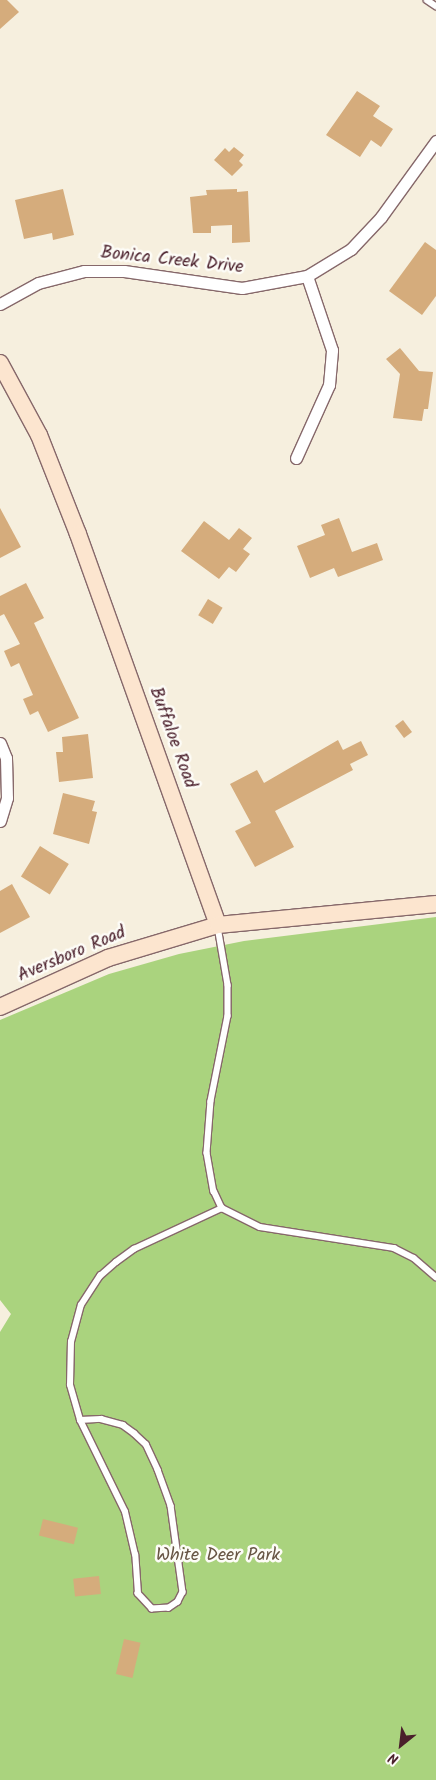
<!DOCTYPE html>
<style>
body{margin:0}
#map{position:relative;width:436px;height:1780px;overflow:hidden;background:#f6efde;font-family:Kalam,sans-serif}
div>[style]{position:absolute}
.green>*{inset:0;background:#aad37e}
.building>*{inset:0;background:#d5ac7c;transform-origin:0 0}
.roads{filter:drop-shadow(1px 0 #86686a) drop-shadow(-1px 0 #86686a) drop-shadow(0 1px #86686a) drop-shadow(0 -1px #86686a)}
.lane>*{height:5.5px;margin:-2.75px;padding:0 2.75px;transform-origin:2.75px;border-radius:2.75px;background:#fff}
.street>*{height:11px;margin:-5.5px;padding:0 5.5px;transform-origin:5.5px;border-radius:5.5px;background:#fff}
.secondary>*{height:16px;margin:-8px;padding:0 8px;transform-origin:8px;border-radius:8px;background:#fce5cf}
span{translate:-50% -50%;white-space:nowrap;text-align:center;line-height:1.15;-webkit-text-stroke:5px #fdfcf7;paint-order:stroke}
.street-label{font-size:18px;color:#4a1f2b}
.park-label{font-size:18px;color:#675544}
.north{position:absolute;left:376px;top:1720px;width:50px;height:50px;-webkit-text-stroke:4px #fdfcf7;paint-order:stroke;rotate:209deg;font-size:14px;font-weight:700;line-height:20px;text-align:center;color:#4a1f2b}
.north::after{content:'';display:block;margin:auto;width:18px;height:22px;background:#4a1f2b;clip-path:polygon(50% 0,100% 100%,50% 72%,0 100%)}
</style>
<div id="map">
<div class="green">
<i style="clip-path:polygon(436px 917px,436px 1780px,0 1780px,0 1332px,11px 1314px,0 1300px,0 1020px,109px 974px,179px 954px,244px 941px)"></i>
</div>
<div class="building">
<i style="clip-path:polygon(0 0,7px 0,19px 12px,0 29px)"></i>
<i style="clip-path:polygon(357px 91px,380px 106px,373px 116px,393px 129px,381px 147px,371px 140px,360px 157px,326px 135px)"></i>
<i style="clip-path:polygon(234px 147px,244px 155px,239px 161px,243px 165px,232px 176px,214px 160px,225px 148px,229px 152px)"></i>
<i style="clip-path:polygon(63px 189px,74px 235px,53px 240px,52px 233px,24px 239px,15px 200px)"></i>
<i style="clip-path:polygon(237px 189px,237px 192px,248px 191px,250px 242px,232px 243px,232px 225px,211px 226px,211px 233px,193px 233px,190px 197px,207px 195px,206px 190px)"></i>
<i style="clip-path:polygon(425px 242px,436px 250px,436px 296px,422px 315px,389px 291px)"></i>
<i style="clip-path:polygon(400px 348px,419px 371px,433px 372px,428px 409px,424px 409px,422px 421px,393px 418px,400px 374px,386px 359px)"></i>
<i style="clip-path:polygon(0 508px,21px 547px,0 558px)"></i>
<i style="clip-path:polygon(339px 518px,352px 552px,377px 543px,383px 560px,338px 577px,334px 568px,310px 578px,297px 546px,325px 535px,321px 525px)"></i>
<i style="clip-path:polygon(204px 521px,229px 540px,239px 528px,252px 538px,243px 549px,250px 554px,236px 572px,229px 567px,219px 579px,181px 551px)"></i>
<i style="clip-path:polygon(26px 583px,44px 618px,34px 623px,79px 718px,48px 732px,38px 711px,30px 715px,23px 699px,33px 695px,19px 663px,11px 667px,4px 651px,20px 644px,4px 614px,0 616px,0 596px)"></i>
<i style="left:208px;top:599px;width:17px;height:19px;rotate:31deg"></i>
<i style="left:403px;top:720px;width:15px;height:10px;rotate:53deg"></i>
<i style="clip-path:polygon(88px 734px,93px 778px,59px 782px,56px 752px,63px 752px,62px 737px)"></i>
<i style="clip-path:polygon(338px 740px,343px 750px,361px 741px,368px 755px,350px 764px,353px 770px,275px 811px,294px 847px,255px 867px,235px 831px,251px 823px,230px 784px,257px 770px,264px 783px)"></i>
<i style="clip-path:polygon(63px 793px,95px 801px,92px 811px,97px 812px,89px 844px,53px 834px)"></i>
<i style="left:40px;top:846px;width:34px;height:36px;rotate:32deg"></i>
<i style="clip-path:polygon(12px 884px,30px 917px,0 933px,0 891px)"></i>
<i style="left:43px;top:1519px;width:36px;height:17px;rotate:14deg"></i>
<i style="left:99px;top:1576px;width:18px;height:26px;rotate:84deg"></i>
<i style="left:124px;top:1639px;width:17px;height:36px;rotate:13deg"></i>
</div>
<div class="roads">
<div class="lane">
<i style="left:427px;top:0;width:11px;rotate:34deg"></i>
<i style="left:218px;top:927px;width:59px;rotate:80.2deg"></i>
<i style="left:228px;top:985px;width:31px;rotate:90deg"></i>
<i style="left:228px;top:1016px;width:87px;rotate:101.3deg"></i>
<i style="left:211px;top:1101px;width:52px;rotate:94.4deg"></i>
<i style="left:207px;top:1153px;width:39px;rotate:80deg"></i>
<i style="left:214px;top:1191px;width:19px;rotate:65deg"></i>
<i style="left:222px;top:1208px;width:42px;rotate:26.6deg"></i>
<i style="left:260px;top:1227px;width:136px;rotate:8.9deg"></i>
<i style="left:394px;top:1248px;width:22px;rotate:27deg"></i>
<i style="left:414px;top:1258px;width:29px;rotate:41deg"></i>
<i style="left:80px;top:1420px;width:21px;rotate:-3deg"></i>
<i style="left:101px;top:1419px;width:23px;rotate:15deg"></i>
<i style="left:123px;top:1425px;width:14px;rotate:36deg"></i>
<i style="left:134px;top:1433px;width:16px;rotate:43deg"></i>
<i style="left:146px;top:1444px;width:29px;rotate:65deg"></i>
<i style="left:158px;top:1470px;width:38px;rotate:70deg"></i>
<i style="left:171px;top:1506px;width:87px;rotate:82.1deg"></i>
<i style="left:183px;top:1592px;width:11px;rotate:117deg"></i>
<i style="left:178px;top:1602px;width:11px;rotate:146deg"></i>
<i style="left:169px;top:1608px;width:17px;rotate:177deg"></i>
<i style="left:152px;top:1609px;width:21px;rotate:-133deg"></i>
<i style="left:138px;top:1594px;width:39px;rotate:-94deg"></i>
<i style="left:135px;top:1555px;width:44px;rotate:-103.1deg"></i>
<i style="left:125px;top:1512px;width:102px;rotate:-116.1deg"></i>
<i style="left:80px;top:1420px;width:36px;rotate:-106deg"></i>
<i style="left:70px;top:1385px;width:43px;rotate:-88.7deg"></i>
<i style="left:71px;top:1342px;width:38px;rotate:-75deg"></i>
<i style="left:81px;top:1305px;width:35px;rotate:-57deg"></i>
<i style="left:100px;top:1276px;width:21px;rotate:-41deg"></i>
<i style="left:116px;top:1262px;width:22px;rotate:-36deg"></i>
<i style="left:134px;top:1249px;width:97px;rotate:-25deg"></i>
</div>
<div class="street">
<i style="left:0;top:304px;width:43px;rotate:-28.9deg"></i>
<i style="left:38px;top:283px;width:48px;rotate:-14.6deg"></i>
<i style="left:84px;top:271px;width:40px"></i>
<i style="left:124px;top:271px;width:119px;rotate:8.2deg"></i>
<i style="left:242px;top:288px;width:66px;rotate:-10.5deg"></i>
<i style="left:307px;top:276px;width:52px;rotate:-31.5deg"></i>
<i style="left:351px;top:249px;width:44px;rotate:-46.8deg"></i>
<i style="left:381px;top:217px;width:94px;rotate:-54.1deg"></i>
<i style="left:296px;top:458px;width:80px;rotate:-65.7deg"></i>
<i style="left:329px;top:385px;width:35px;rotate:-85deg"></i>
<i style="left:332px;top:350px;width:78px;rotate:-108.7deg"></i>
<i style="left:0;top:743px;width:16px;rotate:68deg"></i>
<i style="left:6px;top:758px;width:40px;rotate:88.6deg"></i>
<i style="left:7px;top:798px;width:24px;rotate:107deg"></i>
</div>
<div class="secondary">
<i style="left:0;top:363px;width:82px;rotate:61.6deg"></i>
<i style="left:39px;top:435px;width:106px;rotate:68.5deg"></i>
<i style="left:78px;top:534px;width:415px;rotate:70.3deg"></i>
<i style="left:0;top:1007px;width:119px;rotate:-24.4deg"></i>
<i style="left:108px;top:958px;width:115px;rotate:-16.7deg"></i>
<i style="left:218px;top:925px;width:219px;rotate:-5.5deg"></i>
</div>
</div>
<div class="street-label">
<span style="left:172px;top:261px;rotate:6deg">Bonica Creek Drive</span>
<span style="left:172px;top:738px;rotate:70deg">Buffaloe Road</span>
<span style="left:72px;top:955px;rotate:-23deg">Aversboro Road</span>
</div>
<div class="park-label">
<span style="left:218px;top:1556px">White Deer Park</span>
</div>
<div class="north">N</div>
</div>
